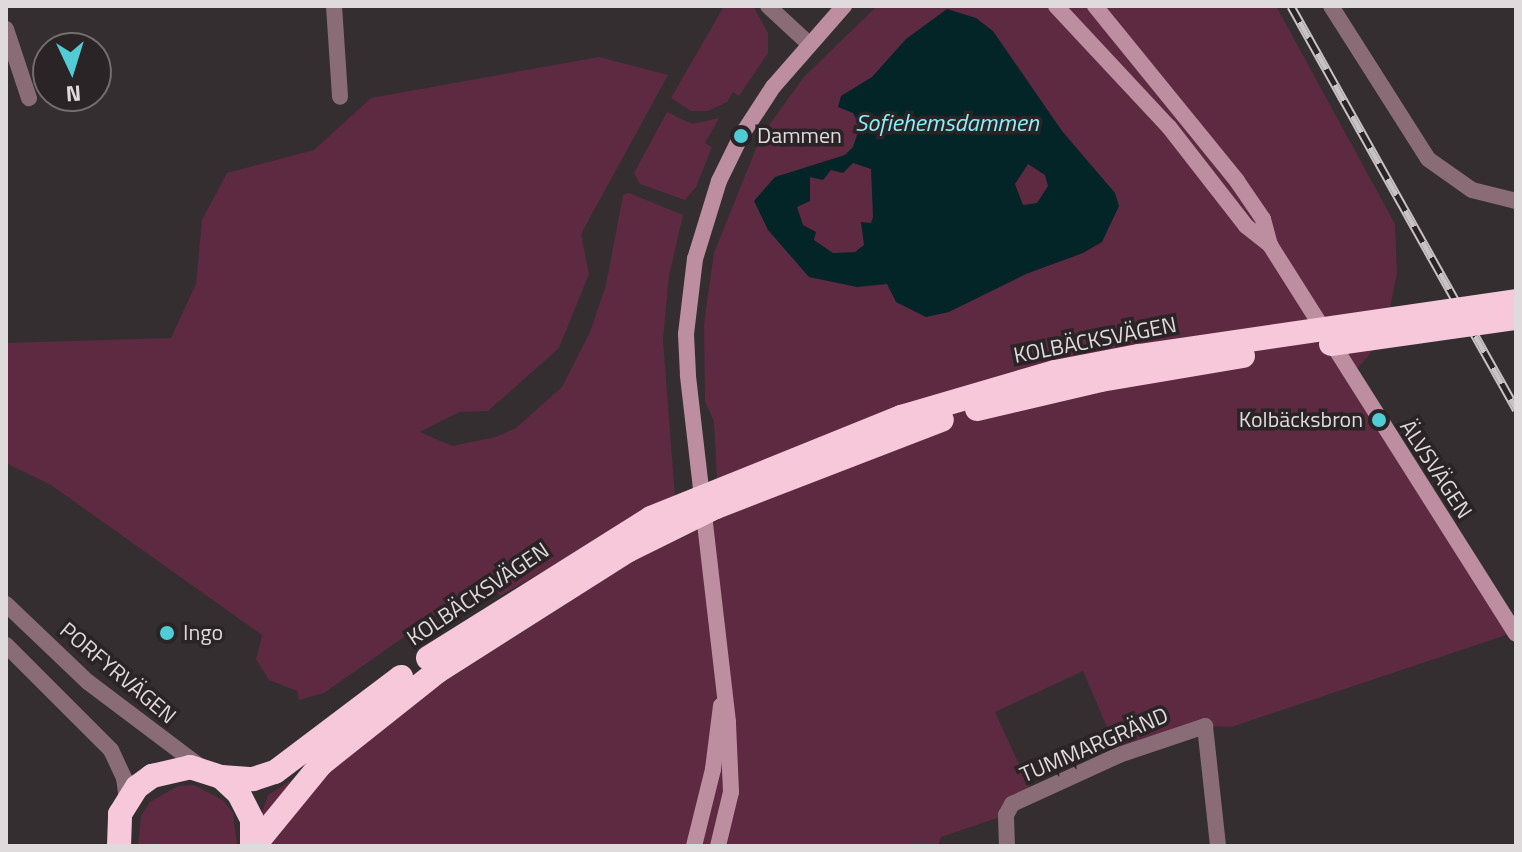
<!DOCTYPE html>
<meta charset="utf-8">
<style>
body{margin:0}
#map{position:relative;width:1522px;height:852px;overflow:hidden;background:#342e30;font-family:"Titillium Web",sans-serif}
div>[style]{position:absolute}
.green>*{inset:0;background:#5d2a41}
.water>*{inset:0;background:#042527}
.street>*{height:16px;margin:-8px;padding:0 8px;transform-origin:8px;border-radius:8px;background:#8a6c77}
.secondary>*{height:16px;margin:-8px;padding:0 8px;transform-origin:8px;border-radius:8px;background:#bd8da0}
.highway>*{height:24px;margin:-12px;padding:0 12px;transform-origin:12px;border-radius:12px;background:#f6c8d9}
.rail>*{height:9px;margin-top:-4.5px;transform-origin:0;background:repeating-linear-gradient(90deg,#2a2426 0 18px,#c7c3c5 0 36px);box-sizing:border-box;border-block:2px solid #c7c3c5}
.highway-bridge>*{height:24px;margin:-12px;padding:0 12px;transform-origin:12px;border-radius:12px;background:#f6c8d9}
.dots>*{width:22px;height:22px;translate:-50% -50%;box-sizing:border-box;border:4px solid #2a2426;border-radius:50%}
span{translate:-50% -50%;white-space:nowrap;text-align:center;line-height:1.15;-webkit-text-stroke:7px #2a2426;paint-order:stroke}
.poi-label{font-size:22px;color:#dfdbdd}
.left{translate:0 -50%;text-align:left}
.right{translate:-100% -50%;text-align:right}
.street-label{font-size:22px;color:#dfdbdd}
.water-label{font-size:24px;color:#88f2fa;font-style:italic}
.frame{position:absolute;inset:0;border:8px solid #dfdbdd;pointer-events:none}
.north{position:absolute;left:32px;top:32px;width:80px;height:80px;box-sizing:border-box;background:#2a2426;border:2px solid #726d6f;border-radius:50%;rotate:176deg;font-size:22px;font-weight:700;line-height:32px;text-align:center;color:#dfdbdd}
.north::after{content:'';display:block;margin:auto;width:28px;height:36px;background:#51ccd4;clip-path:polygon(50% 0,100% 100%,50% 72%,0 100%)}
</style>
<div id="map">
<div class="green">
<i style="clip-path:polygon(724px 6px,753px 6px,768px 33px,768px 53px,739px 96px,733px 92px,727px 102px,708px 111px,691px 111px,671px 98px)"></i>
<i style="clip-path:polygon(877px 6px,1276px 6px,1395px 224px,1397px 273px,1384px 337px,1351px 376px,1515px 632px,1231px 727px,1205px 726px,1119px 755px,1083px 671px,995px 712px,1033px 795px,1006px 815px,941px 837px,938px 846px,251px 846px,268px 795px,633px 561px,719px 520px,714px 422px,705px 401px,704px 324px,714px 253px,761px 136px,804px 77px)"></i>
<i style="clip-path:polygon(599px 57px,668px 75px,581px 234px,589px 274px,559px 348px,488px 411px,459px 412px,420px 432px,452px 446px,496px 437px,516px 428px,562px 387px,590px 332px,606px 285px,623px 195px,629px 193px,683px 215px,669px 276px,663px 340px,675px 497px,500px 596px,488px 578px,324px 693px,299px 700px,297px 691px,269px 680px,256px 659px,262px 635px,51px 485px,6px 463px,6px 343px,171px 338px,196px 284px,202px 220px,227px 173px,314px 150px,371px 98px)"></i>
<i style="clip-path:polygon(667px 112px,692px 124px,719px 118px,705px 143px,712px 147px,696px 187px,685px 200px,640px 184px,634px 173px)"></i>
<i style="clip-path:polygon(194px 785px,223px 800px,233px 813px,237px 846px,138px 846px,141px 816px,150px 802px,178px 786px)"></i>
</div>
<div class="water">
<i style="clip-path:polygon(evenodd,947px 9px,976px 18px,993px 31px,1062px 131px,1115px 193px,1119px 206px,1102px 242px,1083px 253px,1026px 274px,949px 312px,926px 317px,896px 302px,887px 284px,857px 287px,809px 277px,768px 230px,754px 201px,775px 177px,845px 155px,853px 147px,860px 126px,853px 113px,838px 107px,841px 96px,872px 77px,906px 39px,947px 9px,853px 163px,871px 169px,873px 217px,871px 223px,861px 222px,864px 245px,855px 252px,833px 253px,814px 240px,816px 232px,803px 225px,797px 207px,810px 201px,810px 177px,823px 180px,831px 170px,843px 173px,853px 163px,947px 9px,1028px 164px,1045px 175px,1048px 186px,1037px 203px,1023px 205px,1015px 184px,1028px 164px)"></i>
</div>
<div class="street">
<i style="left:334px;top:6px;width:91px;rotate:86.2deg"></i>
<i style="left:768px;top:6px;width:54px;rotate:42.8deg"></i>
<i style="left:1331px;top:6px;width:181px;rotate:57.6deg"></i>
<i style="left:1428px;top:159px;width:54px;rotate:35.2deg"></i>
<i style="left:1472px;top:190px;width:45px;rotate:14deg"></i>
<i style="left:6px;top:29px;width:73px;rotate:71.6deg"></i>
<i style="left:6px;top:604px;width:113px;rotate:43.6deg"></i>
<i style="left:88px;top:682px;width:141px;rotate:37deg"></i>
<i style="left:6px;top:645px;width:148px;rotate:45deg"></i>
<i style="left:111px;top:750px;width:31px;rotate:65deg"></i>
<i style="left:124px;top:778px;width:22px;rotate:82deg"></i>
<i style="left:1007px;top:846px;width:31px;rotate:-92deg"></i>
<i style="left:1006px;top:815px;width:13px;rotate:-61deg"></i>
<i style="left:1012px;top:804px;width:118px;rotate:-24.6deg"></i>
<i style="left:1119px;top:755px;width:91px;rotate:-18.6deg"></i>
<i style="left:1205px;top:726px;width:121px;rotate:83.8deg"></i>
</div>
<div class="secondary">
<i style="left:1056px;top:6px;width:166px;rotate:47deg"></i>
<i style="left:1169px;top:127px;width:125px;rotate:52.1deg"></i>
<i style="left:1246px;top:226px;width:31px;rotate:38deg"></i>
<i style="left:1095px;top:6px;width:225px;rotate:50.9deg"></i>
<i style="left:1237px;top:181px;width:46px;rotate:55.6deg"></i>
<i style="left:1263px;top:219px;width:27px;rotate:75deg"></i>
<i style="left:1270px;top:245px;width:460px;rotate:57.7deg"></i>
<i style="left:694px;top:846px;width:79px;rotate:-76.1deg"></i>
<i style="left:713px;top:769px;width:64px;rotate:-82.8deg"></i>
<i style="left:718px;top:846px;width:56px;rotate:-76.5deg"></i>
<i style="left:731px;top:792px;width:70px;rotate:-92.5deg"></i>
<i style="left:728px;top:722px;width:349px;rotate:-96.6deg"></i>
<i style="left:688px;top:375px;width:41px;rotate:-92.8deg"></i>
<i style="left:686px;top:334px;width:76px;rotate:-83.2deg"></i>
<i style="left:695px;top:259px;width:82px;rotate:-72.9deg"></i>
<i style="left:719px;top:181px;width:50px;rotate:-63.9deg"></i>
<i style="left:741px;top:136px;width:59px;rotate:-56.9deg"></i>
<i style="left:773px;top:87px;width:108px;rotate:-48.8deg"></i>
</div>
<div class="highway">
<i style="left:221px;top:777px;width:32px;rotate:4deg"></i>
<i style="left:253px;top:779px;width:23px;rotate:-18deg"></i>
<i style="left:275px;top:772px;width:158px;rotate:-37deg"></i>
<i style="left:119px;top:846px;width:32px;rotate:-88deg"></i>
<i style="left:120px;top:814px;width:32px;rotate:-58deg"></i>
<i style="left:137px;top:787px;width:19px;rotate:-36deg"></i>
<i style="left:152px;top:776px;width:39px;rotate:-13deg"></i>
<i style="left:190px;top:767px;width:33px;rotate:18deg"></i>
<i style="left:221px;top:777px;width:25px;rotate:43deg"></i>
<i style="left:239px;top:794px;width:29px;rotate:63deg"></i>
<i style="left:252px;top:820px;width:26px;rotate:90deg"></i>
<i style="left:254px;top:846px;width:106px;rotate:-50.7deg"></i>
<i style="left:321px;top:764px;width:149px;rotate:-38.5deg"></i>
</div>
<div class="rail">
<i style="left:1291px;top:6px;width:462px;rotate:60.8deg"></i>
</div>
<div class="highway-bridge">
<i style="left:1331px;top:344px;width:187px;rotate:-8deg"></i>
<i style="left:977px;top:409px;width:127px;rotate:-13.2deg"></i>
<i style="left:1101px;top:380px;width:144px;rotate:-9.6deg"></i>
<i style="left:428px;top:658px;width:263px;rotate:-32.1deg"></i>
<i style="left:651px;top:518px;width:270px;rotate:-22deg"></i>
<i style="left:901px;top:417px;width:160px;rotate:-16.3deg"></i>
<i style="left:1055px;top:372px;width:86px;rotate:-10.8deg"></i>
<i style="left:1139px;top:356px;width:381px;rotate:-8.3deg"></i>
<i style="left:438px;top:671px;width:226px;rotate:-32.4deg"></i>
<i style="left:629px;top:550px;width:97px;rotate:-26.3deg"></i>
<i style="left:716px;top:507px;width:242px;rotate:-21.1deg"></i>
</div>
<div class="dots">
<i style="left:741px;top:136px;background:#51ccd4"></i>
<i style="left:1379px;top:420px;background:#51ccd4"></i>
<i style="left:167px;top:633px;background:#51ccd4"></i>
</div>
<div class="poi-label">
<span class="left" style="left:757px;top:136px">Dammen</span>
<span class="right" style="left:1363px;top:420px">Kolbäcksbron</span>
<span class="left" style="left:183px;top:633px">Ingo</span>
</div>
<div class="street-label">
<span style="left:1095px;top:340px;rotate:-11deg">KOLBÄCKSVÄGEN</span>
<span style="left:1436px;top:469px;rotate:57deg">ÄLVSVÄGEN</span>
<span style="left:478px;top:594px;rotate:-34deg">KOLBÄCKSVÄGEN</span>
<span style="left:118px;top:673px;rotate:40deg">PORFYRVÄGEN</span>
<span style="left:1094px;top:745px;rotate:-23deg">TUMMARGRÄND</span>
</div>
<div class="water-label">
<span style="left:947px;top:123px">Sofiehemsdammen</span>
</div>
<div class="frame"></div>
<div class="north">N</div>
</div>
